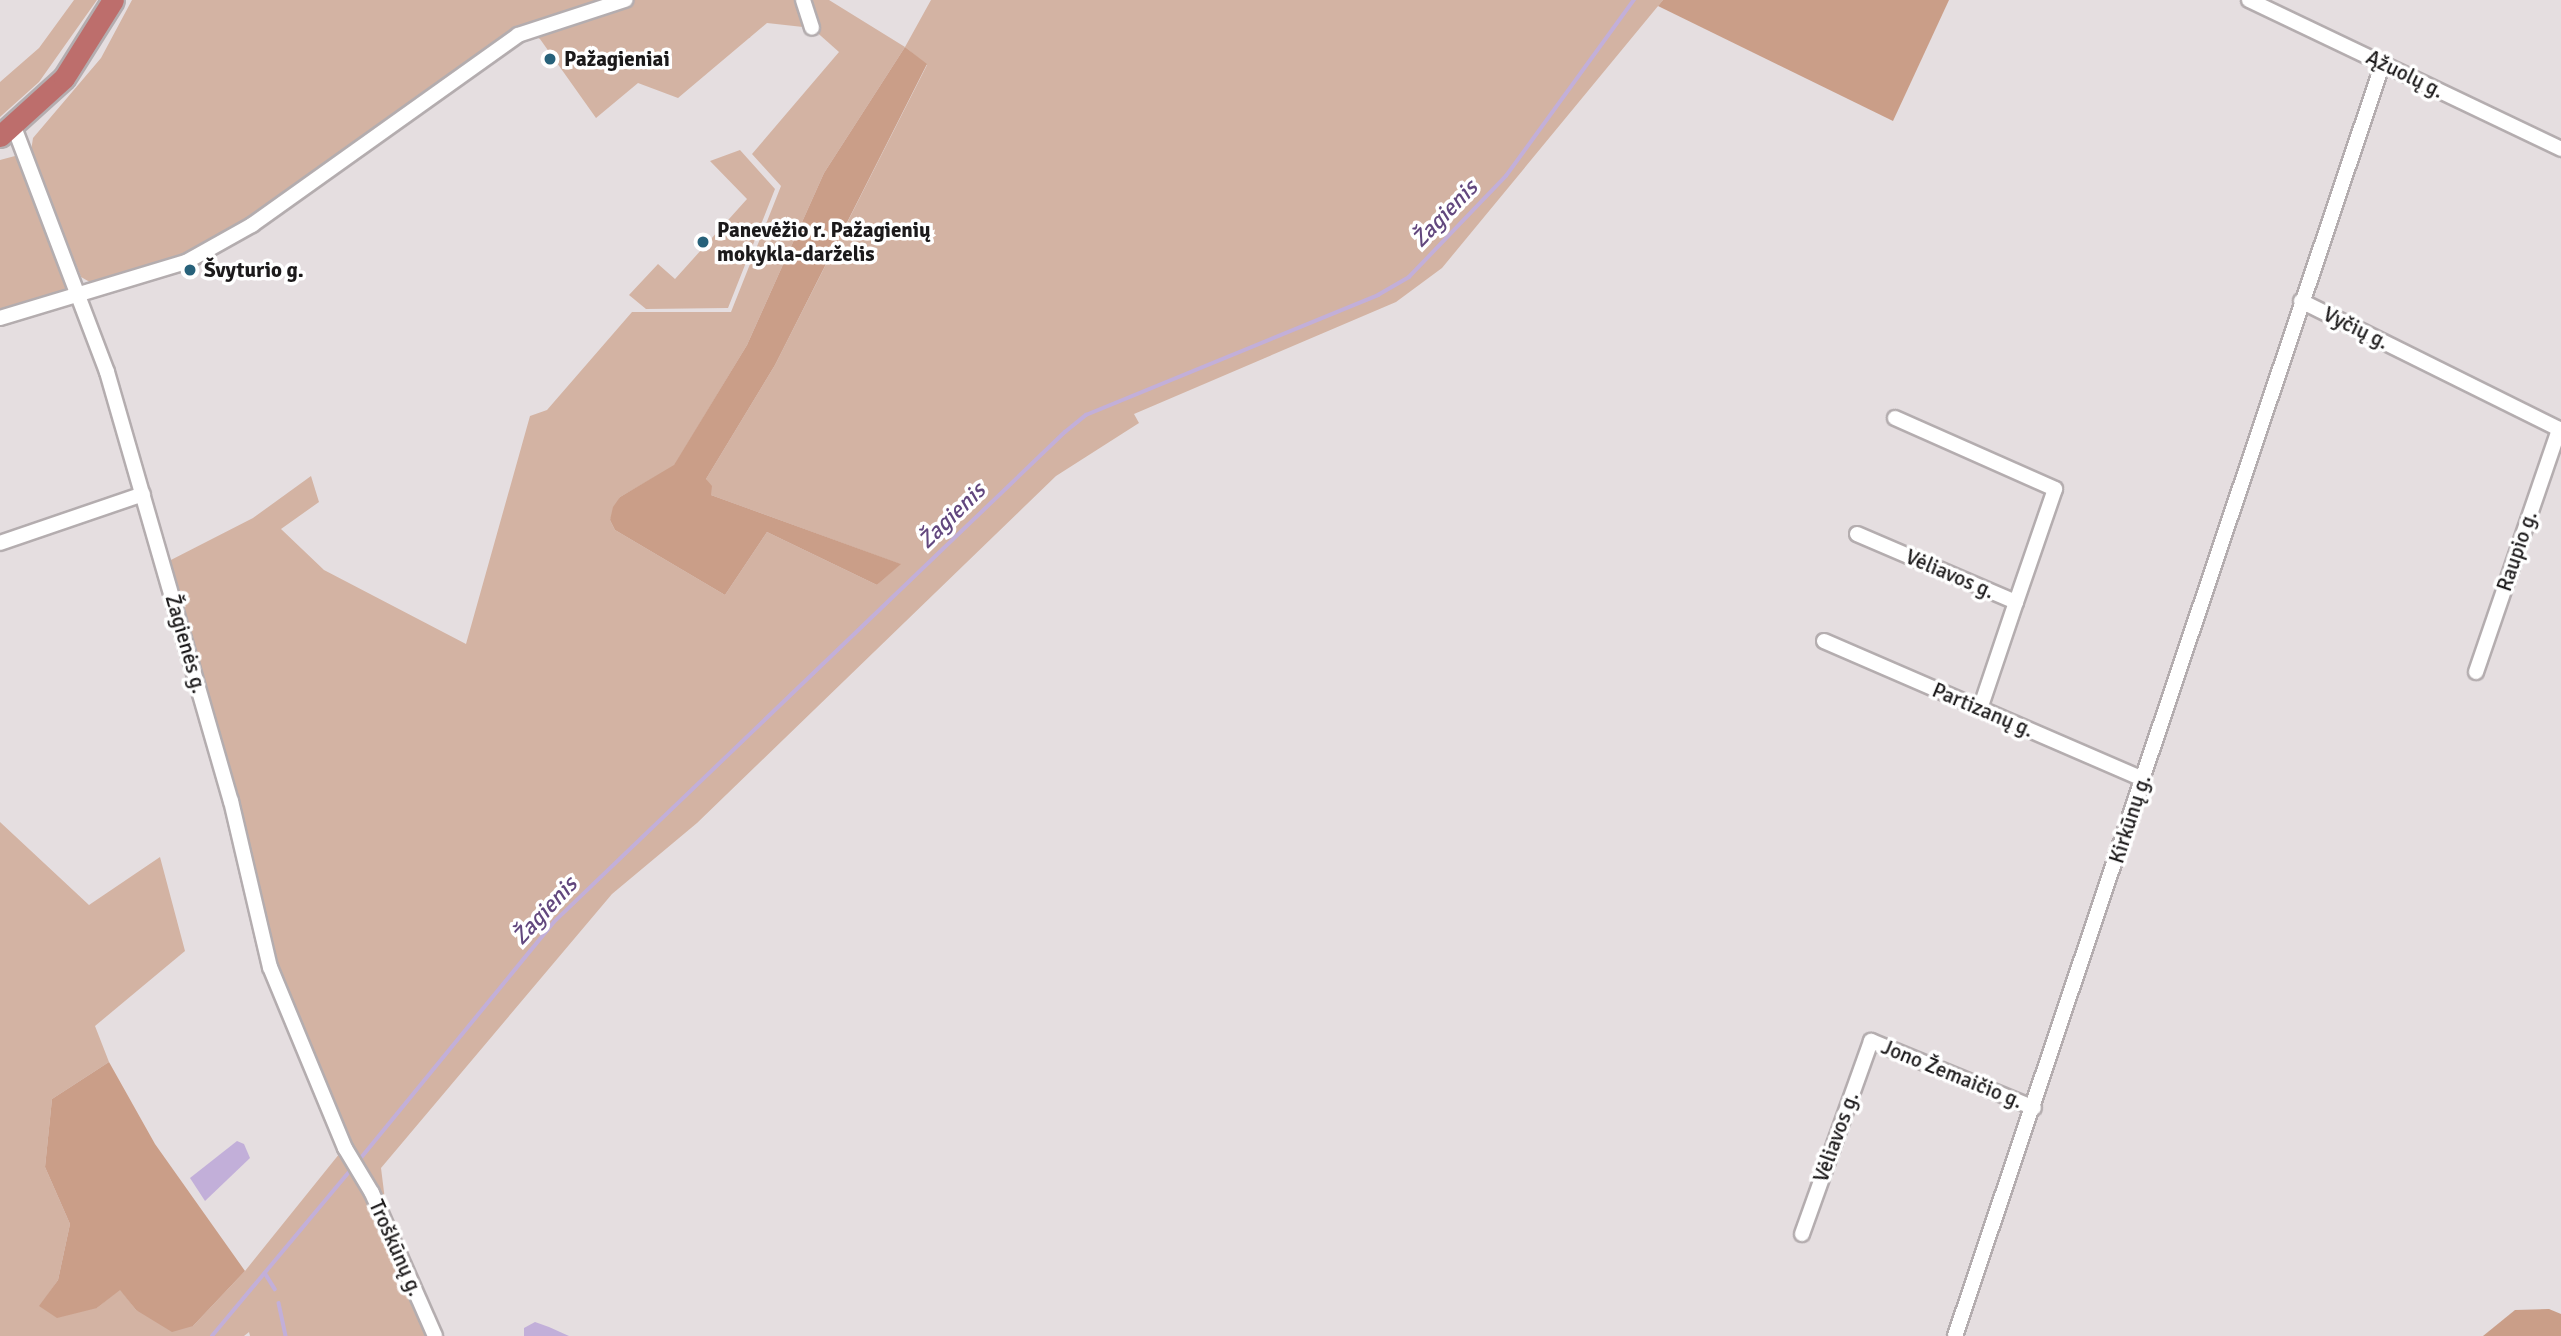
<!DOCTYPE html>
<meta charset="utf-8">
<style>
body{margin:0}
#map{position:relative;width:2561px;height:1336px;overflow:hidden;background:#e5dee0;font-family:Signika,sans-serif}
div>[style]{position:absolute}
.green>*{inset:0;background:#d3b3a3}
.forest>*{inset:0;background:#ca9e88}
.water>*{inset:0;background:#c2afd9}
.stream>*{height:3.5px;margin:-1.75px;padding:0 1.75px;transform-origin:1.75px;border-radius:1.75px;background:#c2afd9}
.roads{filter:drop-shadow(2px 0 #b4adaf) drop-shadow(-2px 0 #b4adaf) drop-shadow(0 2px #b4adaf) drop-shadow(0 -2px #b4adaf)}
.minor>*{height:14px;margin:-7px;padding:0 7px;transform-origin:7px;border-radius:7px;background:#fff}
.highway>*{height:21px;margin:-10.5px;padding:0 10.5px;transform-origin:10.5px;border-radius:10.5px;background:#bd6e6c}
.dots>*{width:19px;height:19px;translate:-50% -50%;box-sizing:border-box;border:4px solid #fff;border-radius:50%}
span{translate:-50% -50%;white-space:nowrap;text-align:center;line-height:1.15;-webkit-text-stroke:7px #fff;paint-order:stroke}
.poi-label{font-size:21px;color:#1c1a1b;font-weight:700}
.left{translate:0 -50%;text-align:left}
.street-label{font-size:21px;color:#1c1a1b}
.water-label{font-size:23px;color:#62477e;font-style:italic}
</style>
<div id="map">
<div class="green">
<i style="clip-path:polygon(74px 0,97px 0,39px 82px,0 117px,0 82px,39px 48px)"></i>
<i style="clip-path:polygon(evenodd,132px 0,829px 0,905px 47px,931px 0,1663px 0,1442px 268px,1396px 302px,1134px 414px,1139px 423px,1056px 476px,697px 823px,612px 894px,381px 1168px,386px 1208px,444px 1336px,250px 1336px,249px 1332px,244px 1336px,0 1336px,0 822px,89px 905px,160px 857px,185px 951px,95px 1026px,109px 1062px,52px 1099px,45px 1167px,70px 1224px,58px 1280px,40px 1306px,97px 1308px,120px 1289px,136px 1310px,193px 1326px,245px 1271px,344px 1148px,270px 954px,165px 563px,253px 518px,311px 476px,319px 502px,281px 529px,324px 570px,466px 644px,530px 416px,547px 410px,632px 312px,731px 312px,781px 186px,752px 154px,839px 52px,812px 28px,767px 23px,678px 98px,638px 83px,596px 118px,540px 39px,527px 32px,439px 89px,442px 78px,257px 213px,200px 249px,167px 265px,95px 285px,81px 277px,31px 151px,33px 138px,101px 58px,132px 0,905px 47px,927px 65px,775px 365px,706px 479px,711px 495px,900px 564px,877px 585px,767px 532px,725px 595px,615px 530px,610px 520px,620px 497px,674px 466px,747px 345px,824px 173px,905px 47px)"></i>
<i style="clip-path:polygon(740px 150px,775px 189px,728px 308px,646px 309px,629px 295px,658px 264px,675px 279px,747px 199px,710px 161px)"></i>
<i style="clip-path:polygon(15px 156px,21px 161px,68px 286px,65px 292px,0 312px,0 160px)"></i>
</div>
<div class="forest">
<i style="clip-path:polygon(1663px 0,1949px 0,1893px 121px,1658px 6px)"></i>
<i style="clip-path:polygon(905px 47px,927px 64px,775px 365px,706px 479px,712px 486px,711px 495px,901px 564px,877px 585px,767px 532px,725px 595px,615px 530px,610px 520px,613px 507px,620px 497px,674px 465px,747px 345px,824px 173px)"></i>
<i style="clip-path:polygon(109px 1062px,155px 1144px,245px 1271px,193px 1326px,172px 1332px,136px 1310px,120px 1290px,97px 1308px,57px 1318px,39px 1306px,58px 1280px,70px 1224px,45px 1167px,52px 1099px)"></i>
<i style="clip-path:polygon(2549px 1309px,2561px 1314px,2561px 1336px,2483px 1336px,2515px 1310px)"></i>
</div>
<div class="water">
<i style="clip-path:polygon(237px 1141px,244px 1144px,250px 1158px,205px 1201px,190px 1178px)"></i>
<i style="clip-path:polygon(535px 1322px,549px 1327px,569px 1336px,524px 1336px,524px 1328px)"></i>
</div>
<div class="stream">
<i style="left:360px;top:1159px;width:306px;rotate:-50.7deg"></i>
<i style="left:554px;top:922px;width:708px;rotate:-43.8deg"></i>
<i style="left:1065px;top:432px;width:27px;rotate:-39deg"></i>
<i style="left:1086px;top:415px;width:316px;rotate:-22.3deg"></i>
<i style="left:1378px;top:295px;width:36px;rotate:-30deg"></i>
<i style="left:1409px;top:277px;width:140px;rotate:-46.2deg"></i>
<i style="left:1506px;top:176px;width:218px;rotate:-54deg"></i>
<i style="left:265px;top:1273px;width:19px;rotate:58deg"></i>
<i style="left:279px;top:1303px;width:34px;rotate:78deg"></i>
<i style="left:212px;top:1336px;width:215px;rotate:-50.1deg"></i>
</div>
<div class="roads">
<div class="minor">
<i style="left:803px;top:0;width:29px;rotate:72deg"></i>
<i style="left:2249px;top:0;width:346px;rotate:25.5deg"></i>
<i style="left:14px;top:127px;width:262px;rotate:69.2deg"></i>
<i style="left:107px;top:372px;width:447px;rotate:73.9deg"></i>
<i style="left:231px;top:801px;width:171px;rotate:76.8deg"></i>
<i style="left:270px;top:967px;width:196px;rotate:67.5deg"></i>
<i style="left:345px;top:1148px;width:52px;rotate:59deg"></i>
<i style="left:372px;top:1193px;width:156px;rotate:66.2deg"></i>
<i style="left:2301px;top:301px;width:290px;rotate:26.4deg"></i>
<i style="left:0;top:318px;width:194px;rotate:-16.8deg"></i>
<i style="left:186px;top:262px;width:76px;rotate:-29.3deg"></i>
<i style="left:252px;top:225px;width:327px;rotate:-35.5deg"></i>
<i style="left:518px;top:35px;width:113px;rotate:-18.1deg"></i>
<i style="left:1895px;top:418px;width:175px;rotate:23.9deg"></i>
<i style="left:2055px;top:489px;width:120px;rotate:109deg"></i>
<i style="left:1857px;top:534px;width:173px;rotate:23.2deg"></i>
<i style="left:2016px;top:602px;width:113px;rotate:108.6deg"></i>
<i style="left:0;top:543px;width:151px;rotate:-18.9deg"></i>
<i style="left:1824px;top:641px;width:348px;rotate:23.4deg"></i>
<i style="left:2476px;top:672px;width:257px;rotate:-71.1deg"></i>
<i style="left:1802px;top:1234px;width:205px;rotate:-70.3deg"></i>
<i style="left:1871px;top:1041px;width:176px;rotate:22.3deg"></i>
<i style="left:1955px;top:1336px;width:1343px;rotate:-71.42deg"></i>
</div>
<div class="highway">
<i style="left:0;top:136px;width:86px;rotate:-42.2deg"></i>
<i style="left:64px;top:78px;width:92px;rotate:-57.9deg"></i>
</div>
</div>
<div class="dots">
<i style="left:550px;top:59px;background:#27617a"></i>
<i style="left:703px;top:242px;background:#27617a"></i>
<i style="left:190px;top:270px;background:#27617a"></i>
</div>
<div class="poi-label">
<span class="left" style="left:564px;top:59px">Pažagieniai</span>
<span class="left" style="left:717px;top:242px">Panevėžio r. Pažagienių<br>mokykla-darželis</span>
<span class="left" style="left:204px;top:270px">Švyturio g.</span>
</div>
<div class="street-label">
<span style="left:2405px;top:74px;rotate:26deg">Ąžuolų g.</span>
<span style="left:2356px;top:328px;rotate:26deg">Vyčių g.</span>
<span style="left:2517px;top:551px;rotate:-71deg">Raupio g.</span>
<span style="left:1950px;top:574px;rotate:23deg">Vėliavos g.</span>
<span style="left:186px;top:644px;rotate:74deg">Žagienės g.</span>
<span style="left:1983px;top:710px;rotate:23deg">Partizanų g.</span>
<span style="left:2130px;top:819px;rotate:-72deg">Kirkūnų g.</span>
<span style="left:1952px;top:1074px;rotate:22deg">Jono Žemaičio g.</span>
<span style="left:1836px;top:1137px;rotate:-70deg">Vėliavos g.</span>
<span style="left:396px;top:1248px;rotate:66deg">Troškūnų g.</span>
</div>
<div class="water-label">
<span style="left:1445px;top:214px;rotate:-46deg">Žagienis</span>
<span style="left:952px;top:516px;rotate:-44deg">Žagienis</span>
<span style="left:545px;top:911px;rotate:-47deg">Žagienis</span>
</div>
</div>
